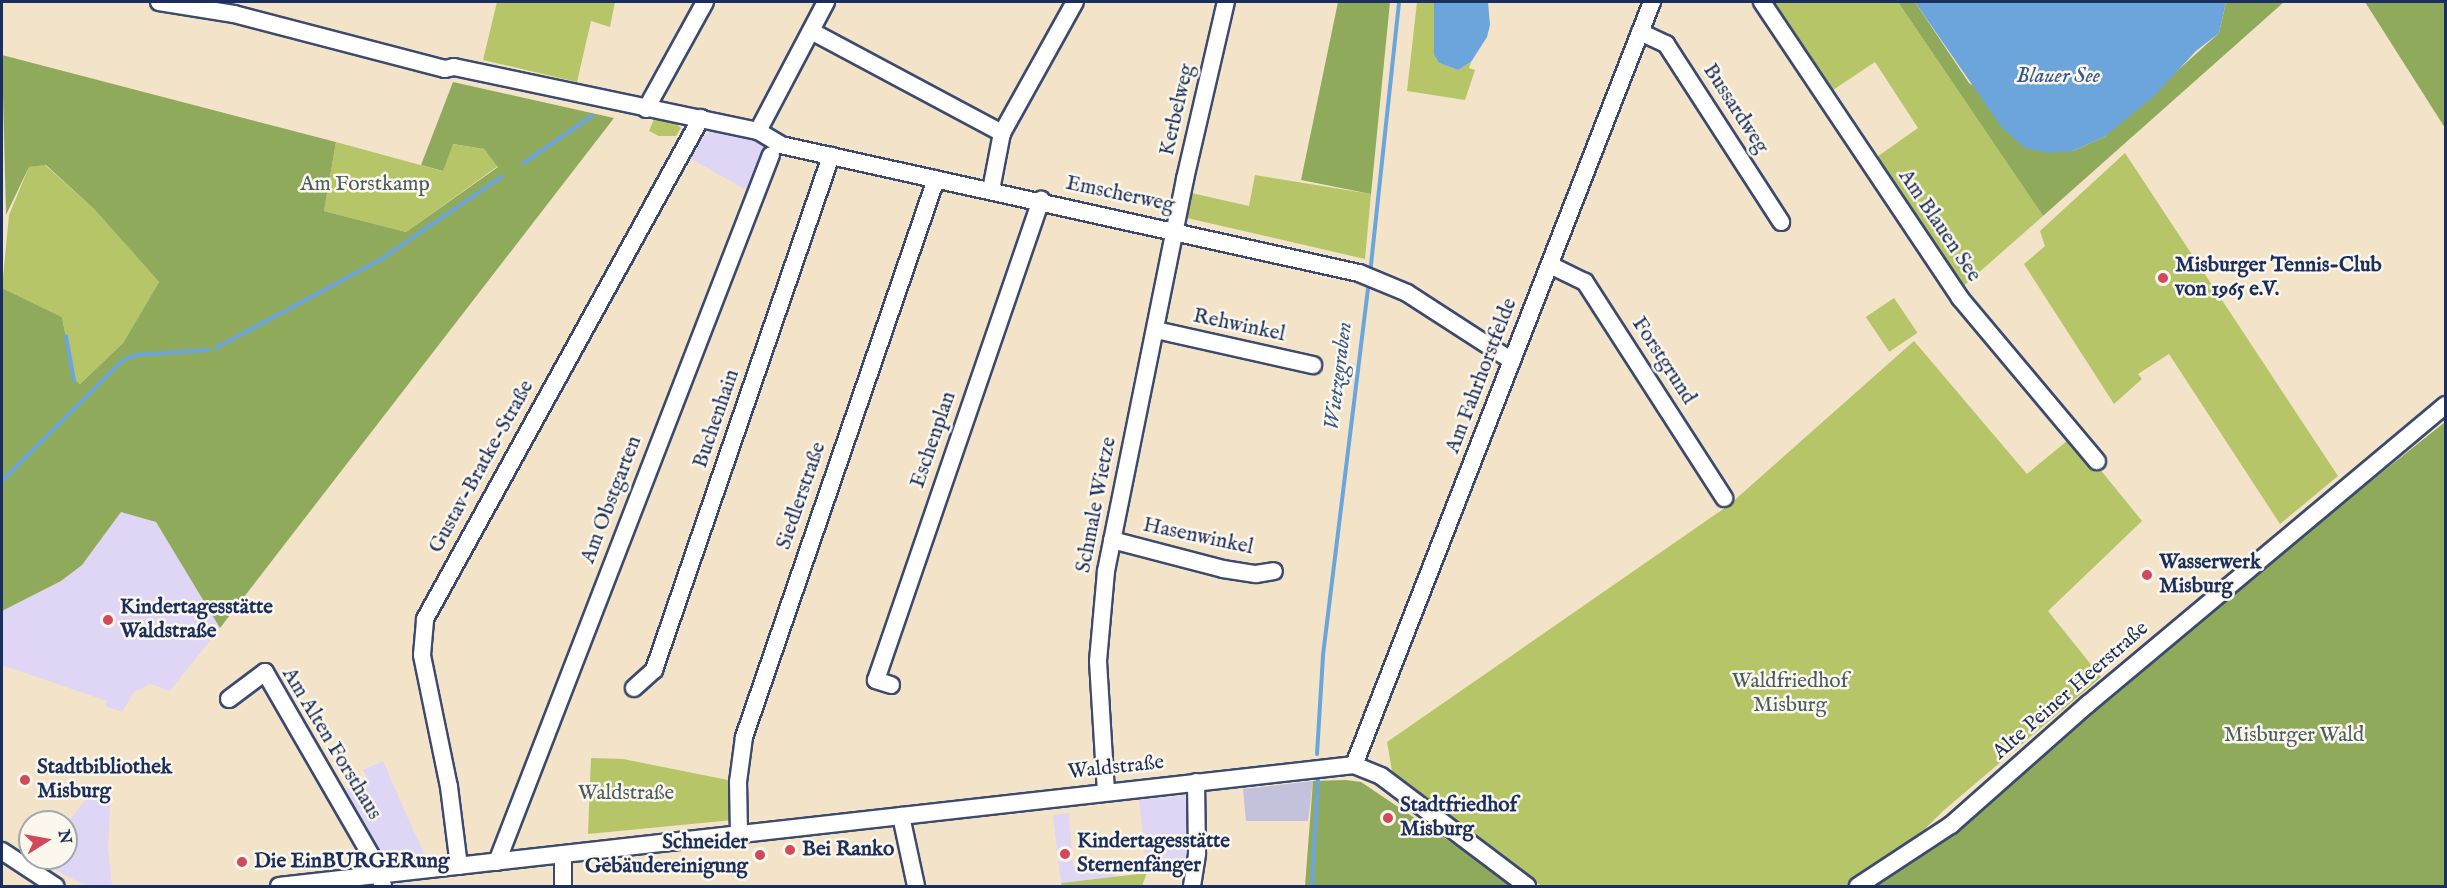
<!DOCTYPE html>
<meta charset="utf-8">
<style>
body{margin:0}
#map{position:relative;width:2447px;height:888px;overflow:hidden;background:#f3e4c9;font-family:"IM FELL English",serif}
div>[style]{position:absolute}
.built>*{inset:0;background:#dfd5f5}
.industrial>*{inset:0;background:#c3c1db}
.green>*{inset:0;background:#b6c567;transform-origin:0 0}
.forest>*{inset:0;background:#90aa5c}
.water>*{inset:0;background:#6ba5db}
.stream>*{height:4px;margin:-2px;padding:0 2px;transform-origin:2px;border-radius:2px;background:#6ba5db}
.roads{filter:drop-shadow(2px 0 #3b4a6e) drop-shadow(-2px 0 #3b4a6e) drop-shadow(0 2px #3b4a6e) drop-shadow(0 -2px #3b4a6e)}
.minor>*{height:16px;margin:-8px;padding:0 8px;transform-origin:8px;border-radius:8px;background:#fff}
.tram>*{height:1.5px;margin:-0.75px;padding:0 0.75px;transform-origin:0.75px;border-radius:0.75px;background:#1b2f5e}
.dots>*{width:16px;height:16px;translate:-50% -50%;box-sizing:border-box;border:3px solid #fbf7ec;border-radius:50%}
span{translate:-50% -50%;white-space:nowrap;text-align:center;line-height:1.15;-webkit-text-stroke:5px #fbf7ec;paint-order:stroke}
.street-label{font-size:21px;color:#1b2f5e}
.park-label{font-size:21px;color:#4a5c61}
.poi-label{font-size:21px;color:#1b2f5e;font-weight:700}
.left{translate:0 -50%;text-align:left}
.right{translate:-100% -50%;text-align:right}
.water-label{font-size:22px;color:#37588a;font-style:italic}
.frame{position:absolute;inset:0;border:3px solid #1b2f5e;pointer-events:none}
.north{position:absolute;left:18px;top:810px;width:60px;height:60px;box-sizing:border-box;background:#fbf7ec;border:2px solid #a1a7b3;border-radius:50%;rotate:79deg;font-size:16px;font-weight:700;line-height:24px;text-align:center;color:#1b2f5e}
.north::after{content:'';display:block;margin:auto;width:21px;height:27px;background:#d1495b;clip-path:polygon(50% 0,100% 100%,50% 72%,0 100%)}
</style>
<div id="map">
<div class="built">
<i style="clip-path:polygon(709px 131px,755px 137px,766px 144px,750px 192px,688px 157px,701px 133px,707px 135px)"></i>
<i style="clip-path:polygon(121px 512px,156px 522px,220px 628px,170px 691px,150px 684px,134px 692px,122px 712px,106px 706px,107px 701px,2px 665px,2px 611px,61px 581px,82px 565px)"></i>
<i style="clip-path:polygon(383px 761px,410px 823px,425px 855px,379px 860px,339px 793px,368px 780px,363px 770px)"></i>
<i style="clip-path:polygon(111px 789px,108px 847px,112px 886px,82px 884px,45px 864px,44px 858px,66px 858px,66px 825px,90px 793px)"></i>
<i style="clip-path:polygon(1189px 795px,1188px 859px,1146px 865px,1139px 800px)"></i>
<i style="clip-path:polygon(1069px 813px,1073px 866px,1113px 862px,1115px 877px,1061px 883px,1053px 815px)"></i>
</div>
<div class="industrial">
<i style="clip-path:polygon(1313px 781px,1308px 821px,1246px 821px,1243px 789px)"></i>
</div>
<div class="green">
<i style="clip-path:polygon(497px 2px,615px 2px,610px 27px,591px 21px,577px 82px,483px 60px)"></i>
<i style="clip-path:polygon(1417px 2px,1434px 2px,1434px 55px,1439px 63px,1458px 70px,1471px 62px,1469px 68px,1475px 70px,1465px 100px,1407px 91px)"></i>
<i style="clip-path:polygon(1770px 2px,1898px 2px,2043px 216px,1959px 290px,1874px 159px,1918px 128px,1875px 62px,1830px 92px)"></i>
<i style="clip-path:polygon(654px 119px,674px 122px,681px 128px,676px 136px,659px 136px,649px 131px)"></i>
<i style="clip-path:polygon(336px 142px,442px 171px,452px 144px,484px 149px,498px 166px,406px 232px,324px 211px)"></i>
<i style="clip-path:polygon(2125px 153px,2338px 476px,2280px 524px,2169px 354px,2138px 374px,2142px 379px,2114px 404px,2024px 264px,2045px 246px,2040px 231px)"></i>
<i style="clip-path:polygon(45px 165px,94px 209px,159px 282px,123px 343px,80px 384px,74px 379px,62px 317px,2px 288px,9px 215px,29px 167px)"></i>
<i style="clip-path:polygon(1255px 175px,1371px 194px,1365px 259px,1187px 218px,1183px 212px,1187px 192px,1249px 206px)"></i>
<i style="left:1894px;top:298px;width:42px;height:34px;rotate:56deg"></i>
<i style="clip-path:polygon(1914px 341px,2027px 474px,2073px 436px,2142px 521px,2048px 611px,2101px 677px,1943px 811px,1890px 864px,1849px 886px,1541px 886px,1392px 771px,1387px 742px,1729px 505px)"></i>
<i style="clip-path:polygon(591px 758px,623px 759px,733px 781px,733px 820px,588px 834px)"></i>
<i style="clip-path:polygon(1147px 873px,1142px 886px,1062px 886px,1061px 883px)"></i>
</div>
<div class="forest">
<i style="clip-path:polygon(1338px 2px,1390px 2px,1371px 194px,1301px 180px)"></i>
<i style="clip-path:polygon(1898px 2px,1915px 2px,1969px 83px,2073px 151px,2104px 137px,2219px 33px,2226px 2px,2284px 2px,2043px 216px)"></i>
<i style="clip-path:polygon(2365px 2px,2445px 2px,2445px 128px)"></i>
<i style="clip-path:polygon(2px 55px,336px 142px,324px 211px,406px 232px,498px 167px,484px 149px,453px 144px,443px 171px,421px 165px,453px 82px,614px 118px,220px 628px,156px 522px,121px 512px,82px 565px,61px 581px,2px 611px,2px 288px,62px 317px,74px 379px,80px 384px,123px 343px,159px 282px,94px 209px,46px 165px,29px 167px,6px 215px)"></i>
<i style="clip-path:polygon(2445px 422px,2445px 886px,1865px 886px,2134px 670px)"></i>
<i style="clip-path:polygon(1346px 780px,1361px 782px,1516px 886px,1305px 886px,1313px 781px)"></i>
</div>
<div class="water">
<i style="clip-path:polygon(1434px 2px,1488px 2px,1490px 25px,1487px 37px,1471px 62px,1458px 70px,1439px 63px,1434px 55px)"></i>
<i style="clip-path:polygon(1915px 2px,2226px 2px,2219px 33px,2196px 51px,2153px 97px,2104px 137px,2073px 151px,2049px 153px,2025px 148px,2002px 128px)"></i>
</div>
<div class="stream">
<i style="left:524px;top:163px;width:83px;rotate:-34.7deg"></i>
<i style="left:1370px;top:274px;width:274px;rotate:-83.9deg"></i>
<i style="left:66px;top:336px;width:45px;rotate:79.7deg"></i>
<i style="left:216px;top:348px;width:186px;rotate:-28.2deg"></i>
<i style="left:380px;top:260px;width:147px;rotate:-34.4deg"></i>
<i style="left:2px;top:481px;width:170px;rotate:-45deg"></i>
<i style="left:122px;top:361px;width:15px;rotate:-23deg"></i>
<i style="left:136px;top:355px;width:73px;rotate:-3.9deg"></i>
<i style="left:1317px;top:754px;width:99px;rotate:-86.5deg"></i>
<i style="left:1323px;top:655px;width:377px;rotate:-83deg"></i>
<i style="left:1312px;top:886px;width:107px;rotate:-86.8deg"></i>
</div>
<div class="roads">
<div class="minor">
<i style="left:159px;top:2px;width:76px;rotate:9.1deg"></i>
<i style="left:234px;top:14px;width:218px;rotate:14.6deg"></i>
<i style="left:445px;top:69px;width:9px;rotate:-13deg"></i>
<i style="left:454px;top:67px;width:311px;rotate:11.9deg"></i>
<i style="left:758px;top:131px;width:27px;rotate:31deg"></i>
<i style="left:781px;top:145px;width:592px;rotate:12.49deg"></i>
<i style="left:1359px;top:273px;width:52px;rotate:22.6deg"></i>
<i style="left:1407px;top:293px;width:125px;rotate:32.9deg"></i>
<i style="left:1762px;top:2px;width:356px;rotate:56.2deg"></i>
<i style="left:1960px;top:298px;width:213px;rotate:50deg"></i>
<i style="left:811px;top:31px;width:217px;rotate:28.1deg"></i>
<i style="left:1640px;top:32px;width:29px;rotate:25deg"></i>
<i style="left:1666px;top:44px;width:212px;rotate:57.1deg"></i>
<i style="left:646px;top:109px;width:122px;rotate:-61.1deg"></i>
<i style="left:758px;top:131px;width:146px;rotate:-62.2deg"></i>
<i style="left:991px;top:190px;width:58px;rotate:-79.1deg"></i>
<i style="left:1002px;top:133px;width:150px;rotate:-60.9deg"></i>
<i style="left:1550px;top:265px;width:39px;rotate:26deg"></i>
<i style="left:1585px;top:282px;width:257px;rotate:57.2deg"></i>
<i style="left:1156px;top:330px;width:161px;rotate:12.6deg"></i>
<i style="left:1112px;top:540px;width:115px;rotate:14.6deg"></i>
<i style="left:1223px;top:569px;width:33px;rotate:9deg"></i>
<i style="left:1256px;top:574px;width:18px;rotate:-9deg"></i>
<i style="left:891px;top:685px;width:16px;rotate:-162deg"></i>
<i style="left:876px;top:680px;width:508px;rotate:-71.03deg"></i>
<i style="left:634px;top:688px;width:27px;rotate:-42deg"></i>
<i style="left:654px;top:670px;width:544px;rotate:-71deg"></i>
<i style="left:229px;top:699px;width:45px;rotate:-36.9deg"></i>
<i style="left:265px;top:672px;width:214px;rotate:60deg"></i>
<i style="left:372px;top:857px;width:31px;rotate:69deg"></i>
<i style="left:1354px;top:765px;width:819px;rotate:-68.67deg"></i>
<i style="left:1106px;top:792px;width:131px;rotate:-93.5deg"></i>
<i style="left:1098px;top:661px;width:90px;rotate:-84.9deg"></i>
<i style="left:1106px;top:571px;width:400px;rotate:-78.6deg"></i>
<i style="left:1185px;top:179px;width:182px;rotate:-77deg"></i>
<i style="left:901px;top:816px;width:72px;rotate:77.9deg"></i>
<i style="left:739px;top:833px;width:51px;rotate:-91.1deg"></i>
<i style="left:738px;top:782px;width:45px;rotate:-82.4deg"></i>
<i style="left:744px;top:737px;width:590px;rotate:-71.01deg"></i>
<i style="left:2px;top:851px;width:64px;rotate:33.4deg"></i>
<i style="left:563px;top:854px;width:32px;rotate:90deg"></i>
<i style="left:497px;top:862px;width:758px;rotate:-68.82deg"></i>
<i style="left:459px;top:866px;width:80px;rotate:-97.2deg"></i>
<i style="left:449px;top:787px;width:135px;rotate:-101.6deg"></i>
<i style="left:422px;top:655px;width:36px;rotate:-85deg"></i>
<i style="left:425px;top:619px;width:572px;rotate:-61.15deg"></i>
<i style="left:279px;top:886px;width:1082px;rotate:-6.42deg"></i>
<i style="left:1354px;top:765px;width:29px;rotate:22deg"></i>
<i style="left:1381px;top:776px;width:183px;rotate:37deg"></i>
<i style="left:1192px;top:886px;width:33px;rotate:-81deg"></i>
<i style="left:1197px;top:853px;width:71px;rotate:-90.8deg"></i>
<i style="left:1858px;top:886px;width:111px;rotate:-33.3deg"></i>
<i style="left:1951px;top:825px;width:183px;rotate:-41.5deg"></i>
<i style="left:2088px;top:704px;width:466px;rotate:-39.9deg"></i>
</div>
</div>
<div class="tram">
<i style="left:2px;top:181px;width:34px;rotate:90deg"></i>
</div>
<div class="dots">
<i style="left:2163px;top:278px;background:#d1495b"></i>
<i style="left:2147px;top:575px;background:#d1495b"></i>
<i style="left:108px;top:620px;background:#d1495b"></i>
<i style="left:25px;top:780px;background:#d1495b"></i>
<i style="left:1388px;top:818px;background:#d1495b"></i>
<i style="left:790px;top:850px;background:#d1495b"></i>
<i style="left:1065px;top:854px;background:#d1495b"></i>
<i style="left:760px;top:855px;background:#d1495b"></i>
<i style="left:242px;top:862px;background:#d1495b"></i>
</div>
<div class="street-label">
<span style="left:1735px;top:109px;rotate:57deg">Bussardweg</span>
<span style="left:1178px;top:110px;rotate:-77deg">Kerbelweg</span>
<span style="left:1120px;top:195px;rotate:12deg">Emscherweg</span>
<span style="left:1939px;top:226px;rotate:56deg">Am Blauen See</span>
<span style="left:1239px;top:326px;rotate:12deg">Rehwinkel</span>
<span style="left:1663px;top:361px;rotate:57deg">Forstgrund</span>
<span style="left:1482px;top:376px;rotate:-69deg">Am Fahrhorstfelde</span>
<span style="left:717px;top:419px;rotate:-71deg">Buchenhain</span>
<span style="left:934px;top:440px;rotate:-71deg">Eschenplan</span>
<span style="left:482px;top:467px;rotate:-61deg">Gustav-Bratke-Straße</span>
<span style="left:802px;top:496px;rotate:-71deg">Siedlerstraße</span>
<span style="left:612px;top:500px;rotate:-69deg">Am Obstgarten</span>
<span style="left:1097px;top:505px;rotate:-79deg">Schmale Wietze</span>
<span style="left:1198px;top:537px;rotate:12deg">Hasenwinkel</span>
<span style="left:2071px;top:691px;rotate:-41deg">Alte Peiner Heerstraße</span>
<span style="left:331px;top:744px;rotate:59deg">Am Alten Forsthaus</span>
<span style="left:1116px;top:768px;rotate:-6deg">Waldstraße</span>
</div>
<div class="park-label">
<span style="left:365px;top:185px">Am Forstkamp</span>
<span style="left:1790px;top:694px">Waldfriedhof<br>Misburg</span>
<span style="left:2294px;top:736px">Misburger Wald</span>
<span style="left:626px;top:794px">Waldstraße</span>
</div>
<div class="poi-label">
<span class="left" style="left:2175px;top:278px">Misburger Tennis-Club<br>von 1965 e.V.</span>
<span class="left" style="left:2159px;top:575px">Wasserwerk<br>Misburg</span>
<span class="left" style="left:120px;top:620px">Kindertagesstätte<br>Waldstraße</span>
<span class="left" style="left:37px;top:780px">Stadtbibliothek<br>Misburg</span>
<span class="left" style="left:1400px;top:818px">Stadtfriedhof<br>Misburg</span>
<span class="left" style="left:1077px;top:854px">Kindertagesstätte<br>Sternenfänger</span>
<span class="right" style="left:748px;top:855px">Schneider<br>Gebäudereinigung</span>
<span class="left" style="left:802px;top:850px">Bei Ranko</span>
<span class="left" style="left:254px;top:862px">Die EinBURGERung</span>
</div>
<div class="water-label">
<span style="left:2058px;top:77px">Blauer See</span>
<span style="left:1339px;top:376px;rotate:-83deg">Wietzegraben</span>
</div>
<div class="frame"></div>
<div class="north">N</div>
</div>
